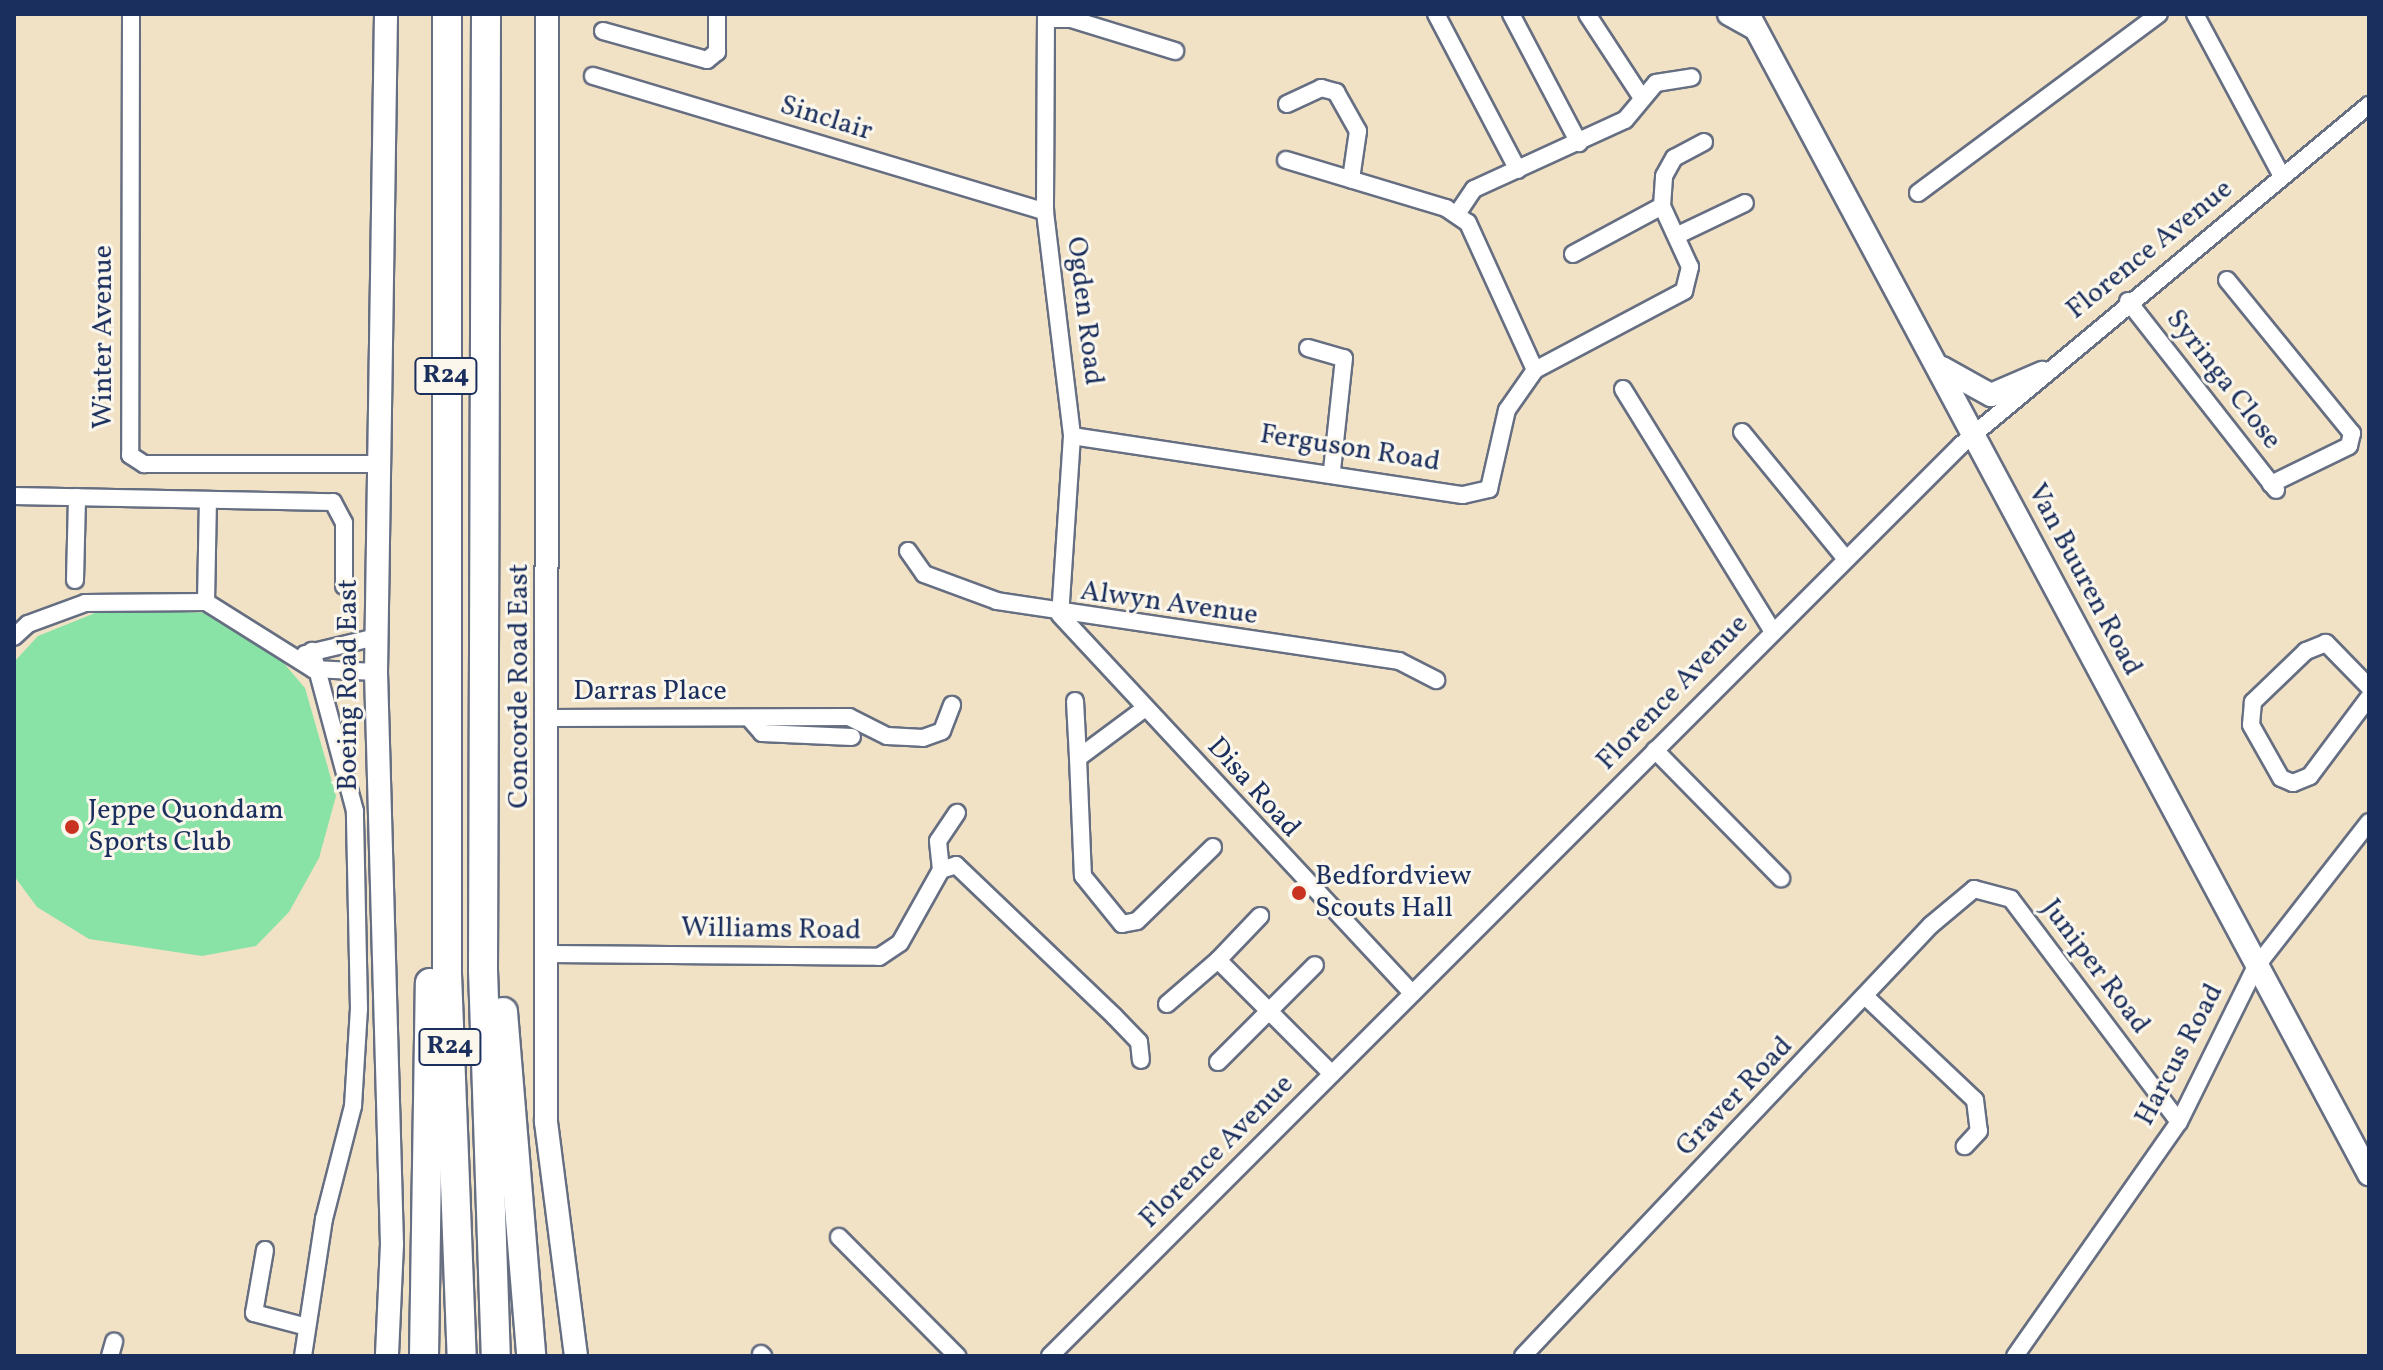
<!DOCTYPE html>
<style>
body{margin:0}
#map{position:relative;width:2383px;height:1370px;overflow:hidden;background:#f2e2c5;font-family:Vollkorn,serif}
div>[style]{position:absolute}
.green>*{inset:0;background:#89e2a6}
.roads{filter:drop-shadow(2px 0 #666e82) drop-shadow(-2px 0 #666e82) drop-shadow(0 2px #666e82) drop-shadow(0 -2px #666e82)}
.minor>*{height:16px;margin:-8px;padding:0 8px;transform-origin:8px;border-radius:8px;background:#fff}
.secondary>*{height:22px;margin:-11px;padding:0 11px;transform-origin:11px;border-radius:11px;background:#fff}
.motorway>*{height:28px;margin:-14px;padding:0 14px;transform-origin:14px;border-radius:14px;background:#fff}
.dots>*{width:22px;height:22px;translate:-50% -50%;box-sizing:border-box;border:4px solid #fbf7ec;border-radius:50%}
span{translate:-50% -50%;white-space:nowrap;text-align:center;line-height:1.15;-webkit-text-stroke:6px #fbf7ec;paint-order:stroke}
.shield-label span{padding:2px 6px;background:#fbf7ec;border:2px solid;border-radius:6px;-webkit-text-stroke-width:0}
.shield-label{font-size:26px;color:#1b2f5e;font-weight:700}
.street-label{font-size:28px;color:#1b2f5e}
.poi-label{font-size:28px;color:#1b2f5e}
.left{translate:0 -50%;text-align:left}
.frame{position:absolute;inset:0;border:16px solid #1b2f5e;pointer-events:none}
</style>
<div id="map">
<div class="green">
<i style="clip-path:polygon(105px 609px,208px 613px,276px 654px,305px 688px,336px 796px,319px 858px,289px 912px,256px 946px,202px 956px,89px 939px,37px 907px,14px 876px,14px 662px,38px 636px)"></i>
</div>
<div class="roads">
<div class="minor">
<i style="left:131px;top:14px;width:441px;rotate:90.1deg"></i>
<i style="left:130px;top:455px;width:17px;rotate:33deg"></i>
<i style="left:144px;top:464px;width:236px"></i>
<i style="left:1046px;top:14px;width:198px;rotate:90.3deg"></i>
<i style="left:1045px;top:212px;width:226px;rotate:83.1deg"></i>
<i style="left:1072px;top:436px;width:179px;rotate:93.8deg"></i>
<i style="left:1436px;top:14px;width:176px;rotate:62.3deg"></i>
<i style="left:1511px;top:14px;width:146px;rotate:62.2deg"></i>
<i style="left:1587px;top:14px;width:97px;rotate:56.8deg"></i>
<i style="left:2195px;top:14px;width:184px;rotate:61.8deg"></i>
<i style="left:1046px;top:19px;width:25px"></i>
<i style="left:1071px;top:19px;width:109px;rotate:17.1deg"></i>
<i style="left:603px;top:31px;width:108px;rotate:15.6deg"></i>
<i style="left:707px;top:60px;width:13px;rotate:-39deg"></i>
<i style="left:717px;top:52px;width:38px;rotate:-90deg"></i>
<i style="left:593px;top:76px;width:472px;rotate:16.7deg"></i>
<i style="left:1287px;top:104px;width:38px;rotate:-25deg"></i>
<i style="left:1321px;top:88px;width:16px;rotate:15deg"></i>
<i style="left:1336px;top:92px;width:45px;rotate:60.6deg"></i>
<i style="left:1358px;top:131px;width:49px;rotate:98.3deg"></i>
<i style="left:1918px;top:193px;width:300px;rotate:-36.6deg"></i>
<i style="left:1457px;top:214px;width:30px;rotate:-56deg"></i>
<i style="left:1474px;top:189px;width:166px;rotate:-24.6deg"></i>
<i style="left:1625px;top:120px;width:48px;rotate:-50deg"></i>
<i style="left:1656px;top:83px;width:36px;rotate:-9deg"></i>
<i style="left:1678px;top:235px;width:74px;rotate:-25.5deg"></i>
<i style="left:1573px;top:254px;width:101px;rotate:-28.3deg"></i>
<i style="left:2227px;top:280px;width:198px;rotate:50.8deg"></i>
<i style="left:2352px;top:433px;width:13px;rotate:103deg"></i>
<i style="left:2349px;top:446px;width:87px;rotate:154deg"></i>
<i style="left:2128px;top:301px;width:240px;rotate:51.9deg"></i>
<i style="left:1308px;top:348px;width:37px;rotate:16deg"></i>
<i style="left:1344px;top:358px;width:113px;rotate:96.1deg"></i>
<i style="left:1535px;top:370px;width:169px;rotate:-27.9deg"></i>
<i style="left:1684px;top:291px;width:25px;rotate:-76deg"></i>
<i style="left:1690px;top:267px;width:67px;rotate:-114.7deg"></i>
<i style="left:1662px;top:206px;width:30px;rotate:-86deg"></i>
<i style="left:1664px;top:176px;width:21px;rotate:-61deg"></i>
<i style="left:1674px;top:158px;width:34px;rotate:-28deg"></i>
<i style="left:1623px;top:389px;width:283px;rotate:58.3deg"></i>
<i style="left:1742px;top:432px;width:163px;rotate:50.7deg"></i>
<i style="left:1072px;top:436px;width:395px;rotate:8.6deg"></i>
<i style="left:1463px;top:495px;width:27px;rotate:-13deg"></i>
<i style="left:1489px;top:489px;width:81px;rotate:-77.2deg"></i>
<i style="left:1507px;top:410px;width:49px;rotate:-55deg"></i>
<i style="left:1535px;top:370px;width:162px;rotate:-114.5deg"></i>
<i style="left:1468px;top:223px;width:27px;rotate:-146deg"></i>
<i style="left:1446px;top:208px;width:167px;rotate:-163.3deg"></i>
<i style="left:14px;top:496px;width:319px;rotate:1.1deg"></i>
<i style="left:333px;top:502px;width:24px;rotate:62deg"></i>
<i style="left:344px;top:523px;width:63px;rotate:90deg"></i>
<i style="left:908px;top:551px;width:28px;rotate:55deg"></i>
<i style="left:924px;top:574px;width:78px;rotate:20.3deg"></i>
<i style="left:997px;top:601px;width:406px;rotate:8.5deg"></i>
<i style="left:1399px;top:661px;width:42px;rotate:27.2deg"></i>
<i style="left:75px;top:580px;width:83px;rotate:-88.6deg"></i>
<i style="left:206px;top:602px;width:102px;rotate:-88.9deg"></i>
<i style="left:1060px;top:615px;width:517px;rotate:47.04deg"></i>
<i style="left:14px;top:637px;width:19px;rotate:-43deg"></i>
<i style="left:28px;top:624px;width:61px;rotate:-20.2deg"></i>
<i style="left:85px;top:603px;width:121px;rotate:-0.5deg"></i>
<i style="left:206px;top:602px;width:126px;rotate:32.1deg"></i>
<i style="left:313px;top:669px;width:63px;rotate:2.7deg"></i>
<i style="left:305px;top:654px;width:73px;rotate:-13.5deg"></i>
<i style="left:2369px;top:687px;width:62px;rotate:-134.3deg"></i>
<i style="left:2326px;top:643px;width:22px;rotate:158deg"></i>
<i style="left:2306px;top:651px;width:74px;rotate:136.1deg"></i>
<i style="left:2253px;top:702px;width:23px;rotate:95deg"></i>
<i style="left:2251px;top:725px;width:61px;rotate:60.5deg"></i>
<i style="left:2281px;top:778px;width:13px;rotate:23deg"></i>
<i style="left:2293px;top:783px;width:18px;rotate:-22deg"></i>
<i style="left:2310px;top:776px;width:99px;rotate:-53.2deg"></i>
<i style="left:1075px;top:701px;width:57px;rotate:87deg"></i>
<i style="left:1078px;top:758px;width:84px;rotate:-36.7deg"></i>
<i style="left:550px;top:718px;width:299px;rotate:-0.2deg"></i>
<i style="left:849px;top:717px;width:42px;rotate:26.6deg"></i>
<i style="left:887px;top:736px;width:36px;rotate:3deg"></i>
<i style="left:923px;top:738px;width:20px;rotate:-20deg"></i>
<i style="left:942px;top:731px;width:28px;rotate:-69deg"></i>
<i style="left:749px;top:718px;width:20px;rotate:49deg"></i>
<i style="left:762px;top:733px;width:90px;rotate:2.5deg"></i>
<i style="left:1655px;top:750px;width:180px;rotate:45.5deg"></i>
<i style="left:1078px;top:758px;width:118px;rotate:87.6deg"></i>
<i style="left:1083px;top:876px;width:62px;rotate:50.9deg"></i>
<i style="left:1122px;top:924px;width:15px;rotate:-11deg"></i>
<i style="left:1137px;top:921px;width:106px;rotate:-44.2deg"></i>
<i style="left:941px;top:870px;width:29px;rotate:-96deg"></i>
<i style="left:938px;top:841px;width:34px;rotate:-56deg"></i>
<i style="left:550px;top:954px;width:329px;rotate:0.5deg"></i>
<i style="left:879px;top:957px;width:25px;rotate:-34deg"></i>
<i style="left:900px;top:943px;width:84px;rotate:-60.7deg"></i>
<i style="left:941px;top:870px;width:16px;rotate:-18deg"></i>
<i style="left:956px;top:865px;width:219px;rotate:43.7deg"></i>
<i style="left:1114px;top:1016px;width:36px;rotate:46deg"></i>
<i style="left:1139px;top:1042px;width:18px;rotate:84deg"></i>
<i style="left:1218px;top:960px;width:61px;rotate:-46.3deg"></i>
<i style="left:1866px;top:997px;width:150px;rotate:43.4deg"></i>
<i style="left:1975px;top:1100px;width:31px;rotate:83deg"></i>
<i style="left:1979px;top:1131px;width:21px;rotate:133deg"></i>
<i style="left:1167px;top:1004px;width:67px;rotate:-40.8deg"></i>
<i style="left:1218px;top:960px;width:161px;rotate:45deg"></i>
<i style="left:1218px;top:1062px;width:137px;rotate:-45deg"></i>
<i style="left:839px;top:1237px;width:168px;rotate:45.2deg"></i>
<i style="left:265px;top:1250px;width:64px;rotate:99.9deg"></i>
<i style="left:254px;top:1313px;width:55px;rotate:14.8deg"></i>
<i style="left:761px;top:1354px;width:3px;rotate:45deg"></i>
<i style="left:110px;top:1356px;width:15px;rotate:-74deg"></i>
<i style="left:303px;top:1356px;width:139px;rotate:-81.3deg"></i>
<i style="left:324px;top:1219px;width:117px;rotate:-75.6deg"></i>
<i style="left:353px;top:1106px;width:97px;rotate:-86.5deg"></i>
<i style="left:359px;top:1009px;width:198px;rotate:-91.2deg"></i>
<i style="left:355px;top:811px;width:166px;rotate:-105deg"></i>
<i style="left:1050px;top:1356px;width:1288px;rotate:-45deg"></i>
<i style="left:1961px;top:445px;width:531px;rotate:-39.81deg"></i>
<i style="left:1523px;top:1356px;width:593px;rotate:-46.57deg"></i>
<i style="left:1931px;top:925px;width:56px;rotate:-39.9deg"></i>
<i style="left:1974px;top:889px;width:38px;rotate:15deg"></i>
<i style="left:2011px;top:899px;width:279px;rotate:53deg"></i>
<i style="left:2015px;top:1356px;width:286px;rotate:-55deg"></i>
<i style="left:2179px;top:1122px;width:172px;rotate:-63.7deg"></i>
<i style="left:2255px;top:968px;width:185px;rotate:-52deg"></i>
</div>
<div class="secondary">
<i style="left:386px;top:14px;width:658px;rotate:90.87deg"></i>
<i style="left:376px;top:672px;width:572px;rotate:88.4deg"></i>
<i style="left:392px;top:1244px;width:112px;rotate:92.6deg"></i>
<i style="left:547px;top:14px;width:1108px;rotate:90.05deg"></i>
<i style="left:546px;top:1122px;width:236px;rotate:82.7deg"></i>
<i style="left:1729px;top:14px;width:29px;rotate:29deg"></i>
<i style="left:1748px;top:14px;width:1316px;rotate:61.84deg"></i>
<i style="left:1942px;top:368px;width:56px;rotate:28.9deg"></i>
<i style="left:1991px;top:395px;width:56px;rotate:-23.3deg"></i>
</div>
<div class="motorway">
<i style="left:447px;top:14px;width:960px;rotate:90deg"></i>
<i style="left:447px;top:974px;width:382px;rotate:87.8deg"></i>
<i style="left:486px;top:14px;width:956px;rotate:90.18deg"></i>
<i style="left:483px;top:970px;width:386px;rotate:88.1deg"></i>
<i style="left:503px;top:1012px;width:345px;rotate:85.3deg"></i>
<i style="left:424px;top:1356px;width:373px;rotate:-89.1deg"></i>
</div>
</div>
<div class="dots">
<i style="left:72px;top:827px;background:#c8321e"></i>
<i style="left:1299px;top:893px;background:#c8321e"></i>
</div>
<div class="shield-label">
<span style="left:446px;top:376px">R24</span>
<span style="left:450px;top:1047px">R24</span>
</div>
<div class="street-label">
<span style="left:826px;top:119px;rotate:17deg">Sinclair</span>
<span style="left:2150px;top:250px;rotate:-39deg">Florence Avenue</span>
<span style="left:1084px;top:311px;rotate:83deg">Ogden Road</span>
<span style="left:104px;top:337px;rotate:-90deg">Winter Avenue</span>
<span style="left:2223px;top:380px;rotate:52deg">Syringa Close</span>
<span style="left:1350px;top:449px;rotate:9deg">Ferguson Road</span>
<span style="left:2084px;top:580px;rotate:62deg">Van Buuren Road</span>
<span style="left:1169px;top:604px;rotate:8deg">Alwyn Avenue</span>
<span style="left:349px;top:685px;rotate:-90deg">Boeing Road East</span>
<span style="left:520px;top:686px;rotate:-90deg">Concorde Road East</span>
<span style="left:650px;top:692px">Darras Place</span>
<span style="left:1673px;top:693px;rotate:-46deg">Florence Avenue</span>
<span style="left:1253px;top:788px;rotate:48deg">Disa Road</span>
<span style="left:771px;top:930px;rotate:1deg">Williams Road</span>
<span style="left:2095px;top:967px;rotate:53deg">Juniper Road</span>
<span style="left:2180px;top:1055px;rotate:-62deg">Harcus Road</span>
<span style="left:1735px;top:1097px;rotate:-46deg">Graver Road</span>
<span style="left:1217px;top:1152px;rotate:-45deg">Florence Avenue</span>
</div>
<div class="poi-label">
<span class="left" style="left:88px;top:827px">Jeppe Quondam<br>Sports Club</span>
<span class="left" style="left:1315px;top:893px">Bedfordview<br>Scouts Hall</span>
</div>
<div class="frame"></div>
</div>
